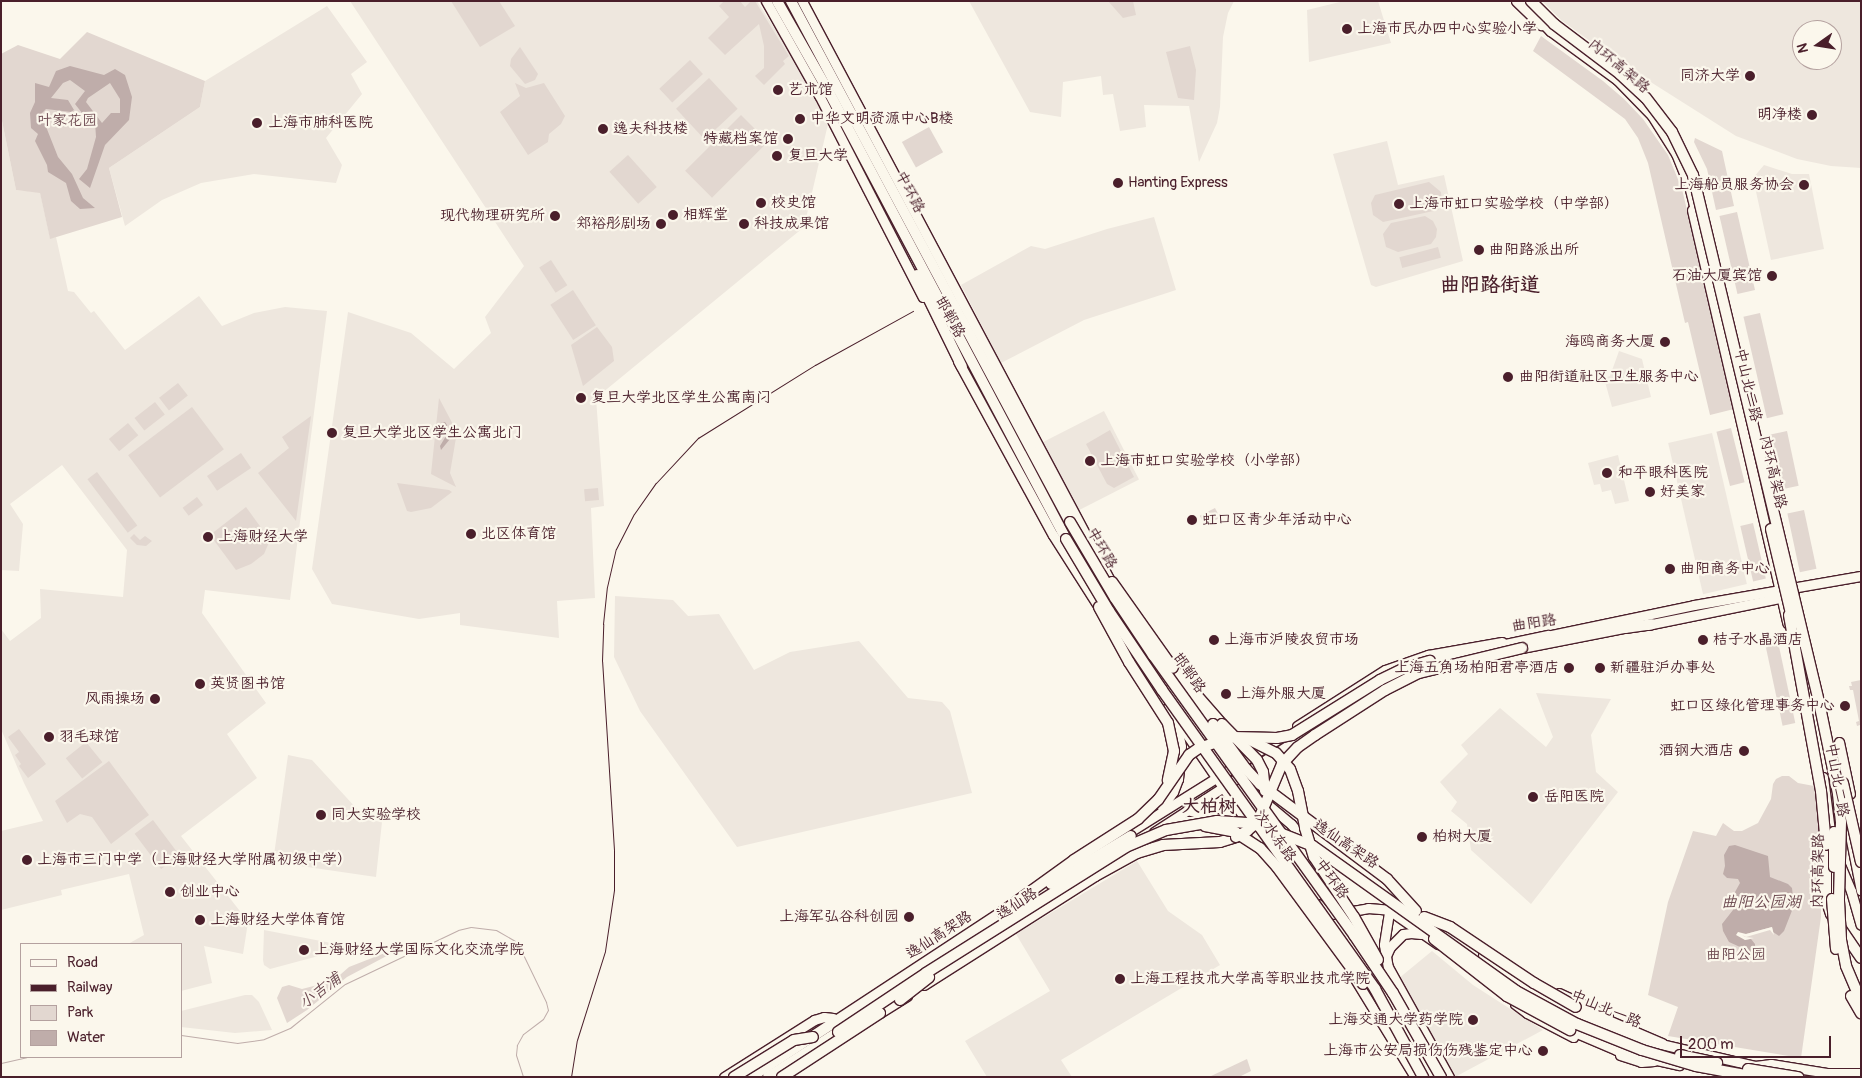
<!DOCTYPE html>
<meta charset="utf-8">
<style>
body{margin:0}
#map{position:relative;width:1862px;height:1078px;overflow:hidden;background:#fbf7ec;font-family:Pangolin,"LXGW WenKai TC",sans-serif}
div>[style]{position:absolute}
.built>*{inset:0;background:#eee7de;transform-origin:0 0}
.green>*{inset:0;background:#e2d7d0;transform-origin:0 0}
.water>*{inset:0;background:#bfadaa}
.pier>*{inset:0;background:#fbf7ec}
.stream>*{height:1px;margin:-0.5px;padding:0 0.5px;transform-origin:0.5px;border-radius:0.5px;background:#bfadaa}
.roads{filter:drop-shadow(1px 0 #4a1f2b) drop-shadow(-1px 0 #4a1f2b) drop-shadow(0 1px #4a1f2b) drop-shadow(0 -1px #4a1f2b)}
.primary>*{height:9px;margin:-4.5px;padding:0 4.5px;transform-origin:4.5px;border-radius:4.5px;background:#fbf7ec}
.trunk>*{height:10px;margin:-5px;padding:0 5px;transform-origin:5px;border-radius:5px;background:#fbf7ec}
.rail>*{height:1px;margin:-0.5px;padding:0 0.5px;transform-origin:0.5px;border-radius:0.5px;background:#4a1f2b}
.bridges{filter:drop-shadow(1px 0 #4a1f2b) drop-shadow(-1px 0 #4a1f2b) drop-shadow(0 1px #4a1f2b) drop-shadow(0 -1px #4a1f2b)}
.trunk-bridge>*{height:10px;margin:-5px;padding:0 5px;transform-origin:5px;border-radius:5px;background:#fbf7ec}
.dots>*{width:14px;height:14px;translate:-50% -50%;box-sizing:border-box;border:2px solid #fbf7ec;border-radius:50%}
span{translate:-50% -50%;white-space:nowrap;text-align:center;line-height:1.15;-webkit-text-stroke:4.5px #fbf7ec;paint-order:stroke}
.poi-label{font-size:15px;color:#4a1f2b}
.left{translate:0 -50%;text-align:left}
.right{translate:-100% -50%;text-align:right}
.street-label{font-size:15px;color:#4a1f2b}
.park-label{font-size:15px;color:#704d54}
.water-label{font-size:16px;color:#6d4a51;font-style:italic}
.quarter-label{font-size:18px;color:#4a1f2b;font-weight:700}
.district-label{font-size:20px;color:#4a1f2b;font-weight:700}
.frame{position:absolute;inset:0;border:2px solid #4a1f2b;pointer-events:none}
.legend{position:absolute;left:20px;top:943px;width:162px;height:115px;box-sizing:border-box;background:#fbf7ec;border:1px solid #b4a19f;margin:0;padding:6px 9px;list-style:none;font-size:15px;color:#4a1f2b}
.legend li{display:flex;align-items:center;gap:10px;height:25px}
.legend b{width:25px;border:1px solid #b4a19f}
.north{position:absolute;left:1792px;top:20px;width:50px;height:50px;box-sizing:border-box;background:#fbf7ec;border:1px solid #b4a19f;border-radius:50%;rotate:257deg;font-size:14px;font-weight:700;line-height:20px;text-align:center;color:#4a1f2b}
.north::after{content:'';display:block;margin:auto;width:18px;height:22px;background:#4a1f2b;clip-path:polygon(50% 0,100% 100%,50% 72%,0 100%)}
.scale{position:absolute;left:1680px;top:1036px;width:151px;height:22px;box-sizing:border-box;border:2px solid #4a1f2b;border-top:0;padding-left:6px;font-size:15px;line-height:18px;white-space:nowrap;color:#4a1f2b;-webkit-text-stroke:4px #fbf7ec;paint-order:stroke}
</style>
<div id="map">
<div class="built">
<i style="clip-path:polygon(350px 1px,757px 1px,794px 59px,828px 124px,804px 227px,596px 398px,604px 506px,591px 508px,595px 598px,557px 601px,559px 638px,460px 625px,460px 613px,419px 619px,332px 604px,312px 569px,348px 312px,411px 333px,454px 369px,491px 333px,485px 317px,524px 266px)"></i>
<i style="clip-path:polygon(969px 1px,1234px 1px,1228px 13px,1223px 37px,1220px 107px,1217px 123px,1199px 162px,1189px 106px,1144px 105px,1146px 127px,1120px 131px,1113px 94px,1103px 95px,1101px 76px,1063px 82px,1061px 117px,1030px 112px)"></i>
<i style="clip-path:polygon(1344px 1px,1378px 1px,1391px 43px,1309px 62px,1307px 10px)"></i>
<i style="clip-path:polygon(evenodd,1542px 1px,1861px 1px,1861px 168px,1831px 166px,1797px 159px,1736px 136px,1619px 62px,1561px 20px,1542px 1px,1802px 30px,1832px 30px,1832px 60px,1802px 60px,1802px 30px)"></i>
<i style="clip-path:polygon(327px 6px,367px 62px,351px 74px,362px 94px,326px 138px,342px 165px,336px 183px,254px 174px,201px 183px,162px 200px,125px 226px,109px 168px,200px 107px,205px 81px)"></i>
<i style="clip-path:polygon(1px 116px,16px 190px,40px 192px,50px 238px,56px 237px,68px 291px,74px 292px,91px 313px,94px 311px,125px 350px,199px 296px,222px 326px,254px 313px,285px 307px,327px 311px,290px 600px,205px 590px,202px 613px,266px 703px,227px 734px,257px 778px,181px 836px,243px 915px,249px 916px,243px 954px,204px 946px,212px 983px,181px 991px,181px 944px,128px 944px,144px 935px,129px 874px,61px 890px,62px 895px,1px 910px,1px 831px,43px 821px,24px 783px,1px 729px,1px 629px,10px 641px,41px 618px,40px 589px,123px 597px,127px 550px,62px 465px,10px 504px,23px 524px,19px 571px,1px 570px)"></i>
<i style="clip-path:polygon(1387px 141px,1398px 185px,1444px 175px,1463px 261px,1376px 287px,1371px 285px,1333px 154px)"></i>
<i style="clip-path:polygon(1764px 165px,1792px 174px,1809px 174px,1824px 249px,1771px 260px,1753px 178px)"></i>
<i style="clip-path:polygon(1154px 217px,1176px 290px,1084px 320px,1001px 363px,961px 285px,1031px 246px,1045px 249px,1107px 229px)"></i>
<i style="clip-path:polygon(1619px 351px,1642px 359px,1651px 397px,1612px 407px,1604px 378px,1610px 376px)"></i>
<i style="left:1104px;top:411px;width:77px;height:71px;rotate:63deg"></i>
<i style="left:1712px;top:433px;width:155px;height:45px;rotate:77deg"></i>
<i style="clip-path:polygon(1618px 455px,1629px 501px,1615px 504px,1611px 490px,1602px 492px,1600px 484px,1594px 485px,1588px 463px)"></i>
<i style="clip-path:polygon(615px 596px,673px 600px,688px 616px,719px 614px,754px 670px,790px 652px,859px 641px,908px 698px,942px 702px,950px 711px,972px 793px,737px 847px,640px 711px,614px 657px)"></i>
<i style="clip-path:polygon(1536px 693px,1611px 699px,1591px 735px,1596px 772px,1618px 792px,1531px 904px,1471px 850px,1467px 824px,1451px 811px,1457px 802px,1440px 782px,1468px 754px,1461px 745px,1500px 708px,1546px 747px,1553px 737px)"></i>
<i style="clip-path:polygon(288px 755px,312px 760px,357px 809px,369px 820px,382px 822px,376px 877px,273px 862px)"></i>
<i style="clip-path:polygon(1137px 861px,1168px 911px,1202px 935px,1220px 965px,1061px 1060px,1072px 1077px,987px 1077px,965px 1041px,1050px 991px,1016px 934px)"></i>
<i style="clip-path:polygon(264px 930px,352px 947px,270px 969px,264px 965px,263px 960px)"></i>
<i style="clip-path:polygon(1432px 951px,1473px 985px,1543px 1030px,1455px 1077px,1398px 979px)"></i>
<i style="clip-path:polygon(245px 995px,252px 995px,259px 1002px,272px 1030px,235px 1033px,181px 1027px,181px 1011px)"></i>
</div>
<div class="green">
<i style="clip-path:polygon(451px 1px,499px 1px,515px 26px,480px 47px)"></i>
<i style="clip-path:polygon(724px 1px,740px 1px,745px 7px,751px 1px,755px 1px,789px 56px,783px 61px,785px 64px,764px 85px,755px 76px,764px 68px,764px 46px,759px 24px,725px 55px,708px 38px,729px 17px,719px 6px)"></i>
<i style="clip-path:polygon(1108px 1px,1133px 1px,1136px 15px,1123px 18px)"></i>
<i style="clip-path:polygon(87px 32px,205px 81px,200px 107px,109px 168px,122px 217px,50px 239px,40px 193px,16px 190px,1px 116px,1px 54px,18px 45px,60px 59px)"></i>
<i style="clip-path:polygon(1541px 36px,1603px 81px,1624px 99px,1643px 119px,1668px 155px,1682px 189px,1734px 409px,1710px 415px,1688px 322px,1685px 323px,1648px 163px,1638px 138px,1625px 119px,1533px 51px)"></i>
<i style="clip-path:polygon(1190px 46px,1196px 70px,1194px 100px,1178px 98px,1166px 52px)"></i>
<i style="clip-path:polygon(520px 47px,538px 74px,535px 80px,525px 84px,510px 66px,511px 59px)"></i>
<i style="left:690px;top:60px;width:19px;height:42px;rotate:47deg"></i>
<i style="left:709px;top:78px;width:42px;height:45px;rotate:47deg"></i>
<i style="clip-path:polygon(515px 83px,526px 88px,544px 83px,565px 116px,561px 124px,549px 134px,548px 142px,528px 155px,500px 112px,520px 96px)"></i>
<i style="left:741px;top:115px;width:38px;height:79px;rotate:45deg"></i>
<i style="left:929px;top:127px;width:29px;height:31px;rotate:61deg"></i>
<i style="clip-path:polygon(1695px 138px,1722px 151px,1734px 206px,1716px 210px,1707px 169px,1694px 142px)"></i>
<i style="left:628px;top:155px;width:43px;height:25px;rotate:48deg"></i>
<i style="clip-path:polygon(1429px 182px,1441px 192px,1442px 204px,1438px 210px,1383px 222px,1373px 215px,1371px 203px,1375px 195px)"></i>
<i style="left:1737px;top:212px;width:80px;height:18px;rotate:77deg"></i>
<i style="clip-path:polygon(1425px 216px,1433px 221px,1437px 229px,1436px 237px,1431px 244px,1398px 252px,1386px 247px,1383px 234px,1391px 223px)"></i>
<i style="left:1438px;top:247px;width:11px;height:40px;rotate:75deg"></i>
<i style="left:551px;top:260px;width:30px;height:14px;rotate:57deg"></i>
<i style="left:573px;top:290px;width:42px;height:27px;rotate:57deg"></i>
<i style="left:1760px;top:313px;width:104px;height:17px;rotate:77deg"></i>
<i style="clip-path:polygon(597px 327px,612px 347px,614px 361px,583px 386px,571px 345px)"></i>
<i style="left:178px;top:383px;width:16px;height:24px;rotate:52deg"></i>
<i style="clip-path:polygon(439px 398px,457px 432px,450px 473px,456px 487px,431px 474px)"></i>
<i style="left:155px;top:402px;width:16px;height:26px;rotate:52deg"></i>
<i style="left:192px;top:407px;width:53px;height:80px;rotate:53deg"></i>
<i style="clip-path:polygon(311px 416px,296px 521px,258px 473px,289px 448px,282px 437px)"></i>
<i style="left:128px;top:423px;width:16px;height:25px;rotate:50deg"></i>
<i style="left:1731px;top:428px;width:56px;height:15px;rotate:76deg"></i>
<i style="clip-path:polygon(1110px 430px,1134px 477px,1114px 488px,1107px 484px,1086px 444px)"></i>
<i style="left:1787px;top:431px;width:56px;height:18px;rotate:78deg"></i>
<i style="left:241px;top:453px;width:18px;height:41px;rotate:56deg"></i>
<i style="left:97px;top:472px;width:67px;height:12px;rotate:53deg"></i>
<i style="clip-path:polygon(397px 483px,449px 490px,452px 492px,431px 508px,411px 512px,407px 511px)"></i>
<i style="left:598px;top:488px;width:12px;height:14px;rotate:85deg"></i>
<i style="left:197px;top:497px;width:10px;height:18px;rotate:53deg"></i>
<i style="clip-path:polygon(246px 507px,270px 540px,264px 554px,251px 564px,236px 570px,210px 535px)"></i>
<i style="left:1215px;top:508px;width:11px;height:17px;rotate:63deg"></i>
<i style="left:1804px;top:510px;width:60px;height:17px;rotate:78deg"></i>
<i style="left:1753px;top:523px;width:57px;height:13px;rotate:77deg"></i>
<i style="clip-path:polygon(134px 534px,140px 540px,145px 536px,152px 541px,146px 546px,137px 545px,130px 538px)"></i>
<i style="left:1777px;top:637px;width:88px;height:13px;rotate:78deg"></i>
<i style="clip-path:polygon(1861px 680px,1861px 729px,1860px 725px,1857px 726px,1856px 722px,1859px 721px,1853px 690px,1850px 690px,1849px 686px,1852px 686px,1851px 682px)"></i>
<i style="clip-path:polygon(19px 729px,46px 764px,28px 778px,19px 766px,21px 764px,15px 755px,19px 752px,8px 737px)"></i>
<i style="left:86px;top:742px;width:26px;height:26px;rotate:51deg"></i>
<i style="clip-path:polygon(109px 761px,149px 815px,111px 844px,92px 817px,80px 814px,67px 823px,55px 801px)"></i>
<i style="clip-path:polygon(1782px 776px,1789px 776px,1798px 783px,1814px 786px,1821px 843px,1821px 917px,1801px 1058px,1668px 1036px,1678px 1007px,1648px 995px,1668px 902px,1693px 831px,1716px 836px,1723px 823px,1734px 831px,1742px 831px,1758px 823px,1771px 799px,1773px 784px,1776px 779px)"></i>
<i style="left:153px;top:820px;width:44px;height:23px;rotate:53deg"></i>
<i style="clip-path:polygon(413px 942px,347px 977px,307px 1010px,287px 1023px,277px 998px,282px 987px,289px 985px,302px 989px,333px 981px,349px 967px)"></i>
<i style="clip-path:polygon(1247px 1059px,1251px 1071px,1239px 1077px,1209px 1077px)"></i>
</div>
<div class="water">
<i style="clip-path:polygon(evenodd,70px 66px,104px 75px,115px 69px,125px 75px,132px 97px,129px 120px,105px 145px,90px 188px,79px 179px,87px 169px,96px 137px,95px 122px,82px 113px,75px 104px,85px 91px,70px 80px,63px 83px,51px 98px,68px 100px,74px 110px,71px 112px,46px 109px,41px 114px,58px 157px,72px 174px,83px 198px,95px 208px,80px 209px,71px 201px,66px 183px,48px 172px,47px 165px,35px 141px,38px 134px,31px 128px,30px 113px,35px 102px,35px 83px,49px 87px,56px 71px,70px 66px,110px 83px,120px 99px,120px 113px,111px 113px,102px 123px,86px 102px,88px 98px,110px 83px)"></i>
<i style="clip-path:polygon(445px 422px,447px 425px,448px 436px,450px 439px,441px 450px,440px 446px,446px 436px,439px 428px,441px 423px)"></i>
<i style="clip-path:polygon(1735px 845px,1768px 856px,1770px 877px,1788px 884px,1792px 888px,1793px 897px,1793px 908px,1784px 931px,1779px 936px,1773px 932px,1772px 927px,1746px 934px,1741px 934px,1745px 940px,1751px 939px,1755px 944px,1755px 951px,1751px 952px,1729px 942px,1723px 931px,1722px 924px,1733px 910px,1735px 892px,1740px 883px,1738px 879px,1727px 878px,1723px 874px,1725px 866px,1724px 855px,1729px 846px)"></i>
</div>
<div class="pier">
<i style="clip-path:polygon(1772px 927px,1774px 935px,1770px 930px,1746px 937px,1742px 935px,1745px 937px,1754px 938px,1745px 940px,1736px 935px,1738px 932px,1746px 934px)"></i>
</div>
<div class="stream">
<i style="left:181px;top:1035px;width:57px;rotate:8.1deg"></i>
<i style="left:237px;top:1043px;width:27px;rotate:-8deg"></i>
<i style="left:264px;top:1039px;width:28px;rotate:-23deg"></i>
<i style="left:290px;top:1028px;width:70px;rotate:-38.7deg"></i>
<i style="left:345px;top:984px;width:125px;rotate:-25.5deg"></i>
<i style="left:458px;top:930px;width:13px;rotate:-13deg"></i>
<i style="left:471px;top:927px;width:25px;rotate:7deg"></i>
<i style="left:496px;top:930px;width:24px;rotate:30deg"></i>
<i style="left:517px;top:942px;width:67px;rotate:64.2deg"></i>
<i style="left:546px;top:1002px;width:8px;rotate:76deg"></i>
<i style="left:548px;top:1010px;width:10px;rotate:119deg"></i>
<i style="left:543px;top:1019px;width:25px;rotate:143deg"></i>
<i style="left:523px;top:1034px;width:13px;rotate:119deg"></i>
<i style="left:517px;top:1045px;width:10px;rotate:96deg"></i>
<i style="left:516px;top:1055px;width:23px;rotate:72deg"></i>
<i style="left:1px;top:1063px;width:26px;rotate:-13deg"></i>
</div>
<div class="roads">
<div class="primary">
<i style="left:766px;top:1px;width:108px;rotate:60.6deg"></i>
<i style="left:819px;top:95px;width:227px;rotate:62.8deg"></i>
<i style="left:802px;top:1px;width:665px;rotate:62.01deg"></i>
<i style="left:1516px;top:1px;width:35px;rotate:44deg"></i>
<i style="left:1692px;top:210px;width:424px;rotate:77deg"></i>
<i style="left:958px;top:361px;width:198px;rotate:61.4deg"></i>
<i style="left:1053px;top:535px;width:91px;rotate:57.5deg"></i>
<i style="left:1647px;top:625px;width:150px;rotate:-11.5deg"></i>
<i style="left:1120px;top:637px;width:55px;rotate:55.4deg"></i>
<i style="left:1542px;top:637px;width:155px;rotate:-11.9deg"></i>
<i style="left:1694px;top:605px;width:169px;rotate:-9.9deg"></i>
<i style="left:1175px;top:676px;width:67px;rotate:54.7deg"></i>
<i style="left:1168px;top:707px;width:112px;rotate:55.6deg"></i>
<i style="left:1231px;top:799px;width:81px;rotate:53.6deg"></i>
<i style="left:1297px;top:726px;width:104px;rotate:-32.5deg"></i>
<i style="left:1385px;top:670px;width:46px;rotate:-19.2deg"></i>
<i style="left:1428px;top:655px;width:75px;rotate:-10deg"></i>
<i style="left:1839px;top:742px;width:53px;rotate:78.1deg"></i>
<i style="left:1241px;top:770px;width:40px;rotate:47deg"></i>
<i style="left:1823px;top:777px;width:63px;rotate:82.6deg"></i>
<i style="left:1268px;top:784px;width:18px;rotate:-84deg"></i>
<i style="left:1270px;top:766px;width:13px;rotate:-48deg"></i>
<i style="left:1261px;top:799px;width:39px;rotate:40deg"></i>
<i style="left:1291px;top:824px;width:25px;rotate:50deg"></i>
<i style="left:1162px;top:807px;width:19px;rotate:-54deg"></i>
<i style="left:1173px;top:792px;width:14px;rotate:-69deg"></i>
<i style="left:1178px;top:779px;width:33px;rotate:-85deg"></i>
<i style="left:1181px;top:746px;width:24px;rotate:-102deg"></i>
<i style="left:1187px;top:810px;width:37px;rotate:16deg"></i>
<i style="left:1846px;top:815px;width:77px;rotate:78.8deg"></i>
<i style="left:1167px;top:825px;width:20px;rotate:-11deg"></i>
<i style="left:1187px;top:821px;width:14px"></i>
<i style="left:1304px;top:828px;width:111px;rotate:35.1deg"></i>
<i style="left:1154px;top:832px;width:219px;rotate:-32.9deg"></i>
<i style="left:1338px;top:713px;width:58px;rotate:-30.1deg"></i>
<i style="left:1120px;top:838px;width:192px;rotate:-32deg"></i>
<i style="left:1840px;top:865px;width:28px;rotate:67deg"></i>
<i style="left:1851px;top:891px;width:35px;rotate:74deg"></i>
<i style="left:1318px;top:904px;width:9px;rotate:49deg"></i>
<i style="left:1324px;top:911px;width:11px;rotate:15deg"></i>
<i style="left:1335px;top:914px;width:34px;rotate:-10deg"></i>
<i style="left:1368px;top:908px;width:21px;rotate:5deg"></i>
<i style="left:1389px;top:910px;width:60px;rotate:34.8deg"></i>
<i style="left:1390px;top:906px;width:39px;rotate:99deg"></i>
<i style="left:1384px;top:945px;width:22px;rotate:80deg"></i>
<i style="left:1388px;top:967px;width:126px;rotate:61deg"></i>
<i style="left:1483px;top:955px;width:49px;rotate:35deg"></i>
<i style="left:1523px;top:983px;width:44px;rotate:30.1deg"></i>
<i style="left:1561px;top:1005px;width:81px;rotate:24deg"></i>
<i style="left:1635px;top:1038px;width:123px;rotate:13.1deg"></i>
<i style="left:1755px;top:1066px;width:16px;rotate:-7deg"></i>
<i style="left:1771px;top:1064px;width:58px;rotate:9deg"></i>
<i style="left:1828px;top:1073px;width:33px"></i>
<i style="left:1386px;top:956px;width:10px;rotate:-66deg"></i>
<i style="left:1390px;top:947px;width:18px;rotate:-45deg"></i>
<i style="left:1403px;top:934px;width:8px;rotate:-7deg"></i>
<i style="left:1411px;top:933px;width:10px;rotate:6deg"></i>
<i style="left:1355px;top:979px;width:115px;rotate:58.5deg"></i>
<i style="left:1559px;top:993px;width:54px;rotate:25.1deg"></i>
<i style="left:1515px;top:1004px;width:15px;rotate:37deg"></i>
<i style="left:1527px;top:1013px;width:52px;rotate:27.6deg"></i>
<i style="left:1620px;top:1055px;width:22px;rotate:18deg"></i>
<i style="left:1641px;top:1062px;width:13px;rotate:-4deg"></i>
<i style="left:1648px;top:1058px;width:32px;rotate:13deg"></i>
<i style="left:724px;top:1077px;width:107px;rotate:-32.3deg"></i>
<i style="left:814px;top:1020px;width:10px;rotate:-17deg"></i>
<i style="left:824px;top:1017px;width:9px;rotate:6deg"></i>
</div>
<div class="trunk">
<i style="left:777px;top:1px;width:107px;rotate:60.3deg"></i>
<i style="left:830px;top:94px;width:504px;rotate:62.06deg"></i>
<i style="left:791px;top:1px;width:591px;rotate:61.83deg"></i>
<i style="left:1522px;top:1px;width:42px;rotate:46deg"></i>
<i style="left:1551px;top:31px;width:83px;rotate:36.2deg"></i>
<i style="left:1618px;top:80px;width:50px;rotate:45.8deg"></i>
<i style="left:1653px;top:116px;width:45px;rotate:57.7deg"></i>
<i style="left:1677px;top:154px;width:35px;rotate:68deg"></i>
<i style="left:1690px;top:186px;width:32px;rotate:76deg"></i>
<i style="left:917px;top:275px;width:102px;rotate:63.9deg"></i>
<i style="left:1522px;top:648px;width:105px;rotate:-11deg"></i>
<i style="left:1625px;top:628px;width:27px;rotate:-8deg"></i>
<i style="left:1430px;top:661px;width:121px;rotate:-12deg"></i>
<i style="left:1173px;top:668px;width:74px;rotate:48.8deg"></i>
<i style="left:1826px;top:845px;width:50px;rotate:90deg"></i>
<i style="left:1826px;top:895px;width:10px;rotate:79deg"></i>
<i style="left:1828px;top:905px;width:9px;rotate:72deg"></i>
<i style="left:1831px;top:914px;width:53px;rotate:55.7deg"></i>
<i style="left:924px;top:985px;width:203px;rotate:-32.5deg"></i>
<i style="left:1095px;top:876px;width:48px;rotate:-28.7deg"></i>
<i style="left:1137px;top:853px;width:27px;rotate:-17deg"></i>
<i style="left:1163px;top:845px;width:57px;rotate:-3deg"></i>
<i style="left:1220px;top:842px;width:17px;rotate:-17deg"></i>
<i style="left:1576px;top:1007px;width:94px;rotate:23.3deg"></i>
<i style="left:880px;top:1013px;width:32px;rotate:-32deg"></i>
<i style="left:1570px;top:1030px;width:51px;rotate:23.1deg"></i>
<i style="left:1617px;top:1050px;width:39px;rotate:15deg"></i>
<i style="left:751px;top:1077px;width:300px;rotate:-33.3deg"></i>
<i style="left:768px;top:1077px;width:83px;rotate:-32.7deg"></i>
</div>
</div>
<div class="rail">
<i style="left:571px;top:1077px;width:37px;rotate:-81deg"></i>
<i style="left:577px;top:1040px;width:93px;rotate:-72.5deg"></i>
<i style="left:605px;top:951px;width:62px;rotate:-81.6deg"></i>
<i style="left:614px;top:890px;width:40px;rotate:-90deg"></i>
<i style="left:614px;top:850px;width:189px;rotate:-93.6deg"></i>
<i style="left:602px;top:661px;width:37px;rotate:-88deg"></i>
<i style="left:603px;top:624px;width:37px;rotate:-84deg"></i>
<i style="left:607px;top:587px;width:39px;rotate:-77deg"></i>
<i style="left:616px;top:549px;width:39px;rotate:-63deg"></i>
<i style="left:634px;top:514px;width:38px;rotate:-55deg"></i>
<i style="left:656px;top:483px;width:62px;rotate:-47deg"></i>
<i style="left:698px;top:438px;width:138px;rotate:-32deg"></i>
<i style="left:815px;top:365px;width:112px;rotate:-28.9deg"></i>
</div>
<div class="bridges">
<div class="trunk-bridge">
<i style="left:1531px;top:1px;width:33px;rotate:45deg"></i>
<i style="left:1554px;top:24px;width:83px;rotate:37.1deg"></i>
<i style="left:1620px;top:74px;width:35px;rotate:43deg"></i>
<i style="left:1646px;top:98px;width:43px;rotate:52.6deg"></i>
<i style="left:1672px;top:132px;width:48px;rotate:64deg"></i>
<i style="left:1693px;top:175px;width:542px;rotate:76.55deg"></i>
<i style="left:1819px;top:702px;width:94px;rotate:78.3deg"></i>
<i style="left:1838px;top:794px;width:28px;rotate:84deg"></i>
<i style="left:1841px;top:822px;width:79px;rotate:91.5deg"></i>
<i style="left:1839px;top:901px;width:39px;rotate:87deg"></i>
<i style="left:1841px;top:940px;width:26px;rotate:79deg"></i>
<i style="left:1846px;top:966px;width:39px;rotate:67deg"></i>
<i style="left:1070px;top:522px;width:88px;rotate:59.4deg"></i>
<i style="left:1115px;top:598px;width:69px;rotate:56.3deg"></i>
<i style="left:1153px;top:655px;width:345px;rotate:54.3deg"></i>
<i style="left:1354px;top:935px;width:70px;rotate:56.1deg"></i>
<i style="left:1393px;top:993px;width:97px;rotate:60.3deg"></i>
<i style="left:1771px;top:529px;width:96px;rotate:76.7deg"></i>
<i style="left:1066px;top:539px;width:84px;rotate:59.2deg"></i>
<i style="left:1109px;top:611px;width:95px;rotate:56.1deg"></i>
<i style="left:1162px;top:690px;width:367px;rotate:54.5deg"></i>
<i style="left:1375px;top:989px;width:100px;rotate:61.4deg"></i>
<i style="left:1112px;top:582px;width:105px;rotate:54.7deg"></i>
<i style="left:1099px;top:607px;width:63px;rotate:61.4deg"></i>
<i style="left:1129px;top:662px;width:72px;rotate:57.4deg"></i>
<i style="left:1168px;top:723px;width:29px;rotate:78deg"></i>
<i style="left:1174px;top:751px;width:30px;rotate:102deg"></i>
<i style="left:1789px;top:615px;width:179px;rotate:79.7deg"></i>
<i style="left:1821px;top:791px;width:54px;rotate:84.7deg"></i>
<i style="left:1213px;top:724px;width:56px;rotate:53.7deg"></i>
<i style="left:1246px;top:769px;width:21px;rotate:47deg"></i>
<i style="left:1260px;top:784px;width:159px;rotate:36.8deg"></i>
<i style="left:1387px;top:879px;width:43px;rotate:47.8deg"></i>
<i style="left:1222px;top:724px;width:50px;rotate:45.8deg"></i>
<i style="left:1257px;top:760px;width:13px;rotate:63deg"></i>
<i style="left:1263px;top:772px;width:19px;rotate:84deg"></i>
<i style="left:1250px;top:740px;width:29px;rotate:27deg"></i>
<i style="left:1276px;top:753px;width:21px;rotate:49deg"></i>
<i style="left:1290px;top:769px;width:23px;rotate:70deg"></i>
<i style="left:1298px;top:791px;width:38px;rotate:79deg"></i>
<i style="left:1305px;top:828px;width:30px;rotate:73deg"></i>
<i style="left:1314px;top:857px;width:72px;rotate:56.3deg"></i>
<i style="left:1354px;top:917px;width:49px;rotate:60.8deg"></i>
<i style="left:1843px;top:783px;width:81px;rotate:77.2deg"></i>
<i style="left:1205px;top:826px;width:31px;rotate:11deg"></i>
<i style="left:1235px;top:832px;width:30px;rotate:33deg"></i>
<i style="left:1260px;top:848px;width:25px;rotate:48deg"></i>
<i style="left:1277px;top:867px;width:145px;rotate:53.7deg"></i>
<i style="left:1236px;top:837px;width:13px;rotate:-29deg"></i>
<i style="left:1247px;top:831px;width:15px;rotate:-42deg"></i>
<i style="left:1258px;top:821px;width:62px;rotate:-67.2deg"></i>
<i style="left:1282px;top:764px;width:23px;rotate:-47deg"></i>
<i style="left:1298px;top:747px;width:21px;rotate:-35deg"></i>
<i style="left:1315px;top:735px;width:83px;rotate:-32.7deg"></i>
<i style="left:1385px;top:690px;width:38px;rotate:-27deg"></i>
<i style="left:1419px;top:673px;width:106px;rotate:-13.6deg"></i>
<i style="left:1834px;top:867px;width:35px;rotate:-90deg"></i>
<i style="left:1051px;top:884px;width:93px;rotate:-31deg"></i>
<i style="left:1832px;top:899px;width:50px;rotate:85.4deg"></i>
<i style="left:1002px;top:912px;width:89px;rotate:-35.8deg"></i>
<i style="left:1074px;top:860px;width:76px;rotate:-32.6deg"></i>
<i style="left:1138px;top:819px;width:28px;rotate:-44deg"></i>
<i style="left:1158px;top:800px;width:55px;rotate:-55.4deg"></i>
<i style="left:1189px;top:755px;width:12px;rotate:-35deg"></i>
<i style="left:1199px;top:748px;width:36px;rotate:-18deg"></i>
<i style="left:1233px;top:737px;width:44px;rotate:1.3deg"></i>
<i style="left:1277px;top:738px;width:15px;rotate:-11deg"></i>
<i style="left:1292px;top:735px;width:104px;rotate:-32deg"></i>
<i style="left:1380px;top:680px;width:28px;rotate:-26deg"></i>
<i style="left:1405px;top:668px;width:26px;rotate:-16deg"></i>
<i style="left:1424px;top:917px;width:28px;rotate:21deg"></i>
<i style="left:1450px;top:927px;width:101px;rotate:33.7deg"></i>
<i style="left:1534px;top:983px;width:48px;rotate:29.7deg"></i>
<i style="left:1434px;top:939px;width:93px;rotate:38deg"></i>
<i style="left:1507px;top:996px;width:72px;rotate:28.4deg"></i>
<i style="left:1851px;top:996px;width:20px;rotate:60deg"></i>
<i style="left:900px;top:1000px;width:37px;rotate:-38deg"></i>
<i style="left:838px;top:1032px;width:106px;rotate:-33.8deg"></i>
<i style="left:926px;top:973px;width:236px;rotate:-32.2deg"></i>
<i style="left:1126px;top:847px;width:43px;rotate:-23deg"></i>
<i style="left:1166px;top:830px;width:52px;rotate:-10deg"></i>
<i style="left:1217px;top:821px;width:30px;rotate:4deg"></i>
<i style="left:1247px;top:823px;width:21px;rotate:14deg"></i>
<i style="left:1267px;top:828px;width:49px;rotate:21.4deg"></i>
<i style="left:1313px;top:846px;width:249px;rotate:35.5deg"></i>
<i style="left:1516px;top:991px;width:69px;rotate:28.4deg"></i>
<i style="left:1577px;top:1024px;width:70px;rotate:21.8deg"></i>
<i style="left:1642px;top:1050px;width:56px;rotate:16.5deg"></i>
<i style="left:1696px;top:1066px;width:61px;rotate:10.4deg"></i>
<i style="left:1680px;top:1055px;width:38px;rotate:12deg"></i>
<i style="left:1748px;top:1069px;width:51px;rotate:9.1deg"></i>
<i style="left:734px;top:1077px;width:70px;rotate:-31.7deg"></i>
<i style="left:794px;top:1040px;width:19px;rotate:-9deg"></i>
<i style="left:782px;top:1077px;width:117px;rotate:-33.1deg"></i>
</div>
</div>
<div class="dots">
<i style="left:1347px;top:29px;background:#4a1f2b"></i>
<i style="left:1750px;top:76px;background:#4a1f2b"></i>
<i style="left:778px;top:90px;background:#4a1f2b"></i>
<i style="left:1812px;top:115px;background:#4a1f2b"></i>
<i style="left:800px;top:119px;background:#4a1f2b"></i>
<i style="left:257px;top:123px;background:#4a1f2b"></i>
<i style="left:603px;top:129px;background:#4a1f2b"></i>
<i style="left:788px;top:139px;background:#4a1f2b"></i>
<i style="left:777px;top:156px;background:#4a1f2b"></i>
<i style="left:1118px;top:183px;background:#4a1f2b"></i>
<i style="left:1804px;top:185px;background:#4a1f2b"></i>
<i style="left:761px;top:203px;background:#4a1f2b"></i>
<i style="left:1399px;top:204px;background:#4a1f2b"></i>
<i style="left:673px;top:215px;background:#4a1f2b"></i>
<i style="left:555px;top:216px;background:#4a1f2b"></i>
<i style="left:661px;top:224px;background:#4a1f2b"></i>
<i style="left:744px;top:224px;background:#4a1f2b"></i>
<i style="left:1479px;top:250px;background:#4a1f2b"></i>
<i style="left:1772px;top:276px;background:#4a1f2b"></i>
<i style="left:1665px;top:342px;background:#4a1f2b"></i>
<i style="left:1508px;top:377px;background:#4a1f2b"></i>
<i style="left:581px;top:398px;background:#4a1f2b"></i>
<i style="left:332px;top:433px;background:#4a1f2b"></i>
<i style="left:1090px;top:461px;background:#4a1f2b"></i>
<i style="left:1607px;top:473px;background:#4a1f2b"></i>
<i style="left:1650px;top:492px;background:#4a1f2b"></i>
<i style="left:1192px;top:520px;background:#4a1f2b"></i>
<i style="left:471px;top:534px;background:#4a1f2b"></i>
<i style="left:208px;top:537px;background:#4a1f2b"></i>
<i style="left:1670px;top:569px;background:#4a1f2b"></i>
<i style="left:1214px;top:640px;background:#4a1f2b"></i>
<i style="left:1703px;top:640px;background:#4a1f2b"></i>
<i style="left:1569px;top:668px;background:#4a1f2b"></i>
<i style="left:1600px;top:668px;background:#4a1f2b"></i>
<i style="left:200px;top:684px;background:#4a1f2b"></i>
<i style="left:1226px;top:694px;background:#4a1f2b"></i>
<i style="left:155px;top:699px;background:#4a1f2b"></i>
<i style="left:1845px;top:706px;background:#4a1f2b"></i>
<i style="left:49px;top:737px;background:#4a1f2b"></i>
<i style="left:1744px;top:751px;background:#4a1f2b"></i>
<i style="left:1533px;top:797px;background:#4a1f2b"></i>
<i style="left:321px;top:815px;background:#4a1f2b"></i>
<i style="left:1422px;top:837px;background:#4a1f2b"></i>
<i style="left:27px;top:860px;background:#4a1f2b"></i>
<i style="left:170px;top:892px;background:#4a1f2b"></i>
<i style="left:909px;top:917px;background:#4a1f2b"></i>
<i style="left:200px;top:920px;background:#4a1f2b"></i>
<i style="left:304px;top:950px;background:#4a1f2b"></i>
<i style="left:1120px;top:979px;background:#4a1f2b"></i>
<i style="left:1473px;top:1020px;background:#4a1f2b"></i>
<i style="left:1543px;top:1051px;background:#4a1f2b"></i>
</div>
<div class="poi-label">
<span class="left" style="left:1357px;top:29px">上海市民办四中心实验小学</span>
<span class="right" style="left:1740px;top:76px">同济大学</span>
<span class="left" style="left:788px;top:90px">艺术馆</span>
<span class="right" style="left:1802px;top:115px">明净楼</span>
<span class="left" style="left:810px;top:119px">中华文明资源中心B楼</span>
<span class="left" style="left:268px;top:123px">上海市肺科医院</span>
<span class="left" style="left:613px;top:129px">逸夫科技楼</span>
<span class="right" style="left:778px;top:139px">特藏档案馆</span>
<span class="left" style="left:788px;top:156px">复旦大学</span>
<span class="left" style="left:1128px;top:183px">Hanting Express</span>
<span class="right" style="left:1794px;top:185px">上海船员服务协会</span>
<span class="left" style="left:771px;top:203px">校史馆</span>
<span class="left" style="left:1409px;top:204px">上海市虹口实验学校（中学部）</span>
<span class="left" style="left:683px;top:215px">相辉堂</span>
<span class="right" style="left:545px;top:216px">现代物理研究所</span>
<span class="right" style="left:651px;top:224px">郑裕彤剧场‌</span>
<span class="left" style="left:754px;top:224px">科技成果馆</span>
<span class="left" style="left:1489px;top:250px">曲阳路派出所</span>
<span class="right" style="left:1762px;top:276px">石油大厦宾馆</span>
<span class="right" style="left:1655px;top:342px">海鸥商务大厦</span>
<span class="left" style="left:1519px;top:377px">曲阳街道社区卫生服务中心</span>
<span class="left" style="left:591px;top:398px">复旦大学北区学生公寓南门</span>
<span class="left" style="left:342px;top:433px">复旦大学北区学生公寓北门</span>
<span class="left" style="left:1100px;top:461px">上海市虹口实验学校（小学部）</span>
<span class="left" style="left:1618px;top:473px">和平眼科医院</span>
<span class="left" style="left:1660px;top:492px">好美家</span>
<span class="left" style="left:1202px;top:520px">虹口区青少年活动中心</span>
<span class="left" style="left:481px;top:534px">北区体育馆</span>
<span class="left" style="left:218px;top:537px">上海财经大学</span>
<span class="left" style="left:1680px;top:569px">曲阳商务中心</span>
<span class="left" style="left:1224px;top:640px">上海市沪陵农贸市场</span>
<span class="left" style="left:1713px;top:640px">桔子水晶酒店</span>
<span class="right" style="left:1559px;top:668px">上海五角场柏阳君亭酒店</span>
<span class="left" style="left:1610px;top:668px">新疆驻沪办事处</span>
<span class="left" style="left:210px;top:684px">英贤图书馆</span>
<span class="left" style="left:1236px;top:694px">上海外服大厦</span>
<span class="right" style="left:145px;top:699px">风雨操场</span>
<span class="right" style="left:1835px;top:706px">虹口区绿化管理事务中心</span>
<span class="left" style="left:59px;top:737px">羽毛球馆</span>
<span class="right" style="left:1734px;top:751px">酒钢大酒店</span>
<span class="left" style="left:1544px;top:797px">岳阳医院</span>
<span class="left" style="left:331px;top:815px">同大实验学校</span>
<span class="left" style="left:1432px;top:837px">柏树大厦</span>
<span class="left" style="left:37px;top:860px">上海市三门中学（上海财经大学附属初级中学）</span>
<span class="left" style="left:180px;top:892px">创业中心</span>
<span class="right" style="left:899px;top:917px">上海军弘谷科创园</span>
<span class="left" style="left:210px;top:920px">上海财经大学体育馆</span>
<span class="left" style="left:314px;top:950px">上海财经大学国际文化交流学院</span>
<span class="left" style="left:1130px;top:979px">上海工程技术大学高等职业技术学院</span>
<span class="right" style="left:1463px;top:1020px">上海交通大学药学院</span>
<span class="right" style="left:1533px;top:1051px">上海市公安局损伤伤残鉴定中心</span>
</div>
<div class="street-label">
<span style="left:1619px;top:66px;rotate:40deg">内环高架路</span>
<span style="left:910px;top:192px;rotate:62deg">中环路</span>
<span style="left:950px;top:317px;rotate:61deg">邯郸路</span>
<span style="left:1748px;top:385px;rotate:77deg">中山北二路</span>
<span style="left:1773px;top:472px;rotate:77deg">内环高架路</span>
<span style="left:1102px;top:548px;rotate:60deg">中环路</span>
<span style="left:1534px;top:623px;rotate:-9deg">曲阳路</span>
<span style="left:1189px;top:673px;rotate:55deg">邯郸路</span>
<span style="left:1837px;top:780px;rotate:80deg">中山北二路</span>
<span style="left:1275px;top:836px;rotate:54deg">汶水东路</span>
<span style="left:1346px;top:844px;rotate:34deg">逸仙高架路</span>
<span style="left:1818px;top:871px;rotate:-89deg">内环高架路</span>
<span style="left:1332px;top:879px;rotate:54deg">中环路</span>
<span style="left:1017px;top:904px;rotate:-33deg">逸仙路</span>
<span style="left:939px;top:935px;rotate:-33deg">逸仙高架路</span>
<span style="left:1606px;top:1009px;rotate:23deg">中山北一路</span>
</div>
<div class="park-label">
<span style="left:67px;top:121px">叶家花园</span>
<span style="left:1736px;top:955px">曲阳公园</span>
</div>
<div class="water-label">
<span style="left:1761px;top:902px">曲阳公园湖</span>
<span style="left:320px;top:991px;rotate:-37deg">小吉浦</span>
</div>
<div class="quarter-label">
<span style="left:1209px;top:807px">大柏树</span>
</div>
<div class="district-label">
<span style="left:1490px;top:284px">曲阳路街道</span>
</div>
<div class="frame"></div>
<ul class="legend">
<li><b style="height:6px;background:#fbf7ec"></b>Road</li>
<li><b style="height:6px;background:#4a1f2b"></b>Railway</li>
<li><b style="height:14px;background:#e2d7d0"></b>Park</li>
<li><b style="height:14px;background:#bfadaa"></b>Water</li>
</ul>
<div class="north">N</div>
<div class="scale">200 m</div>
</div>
